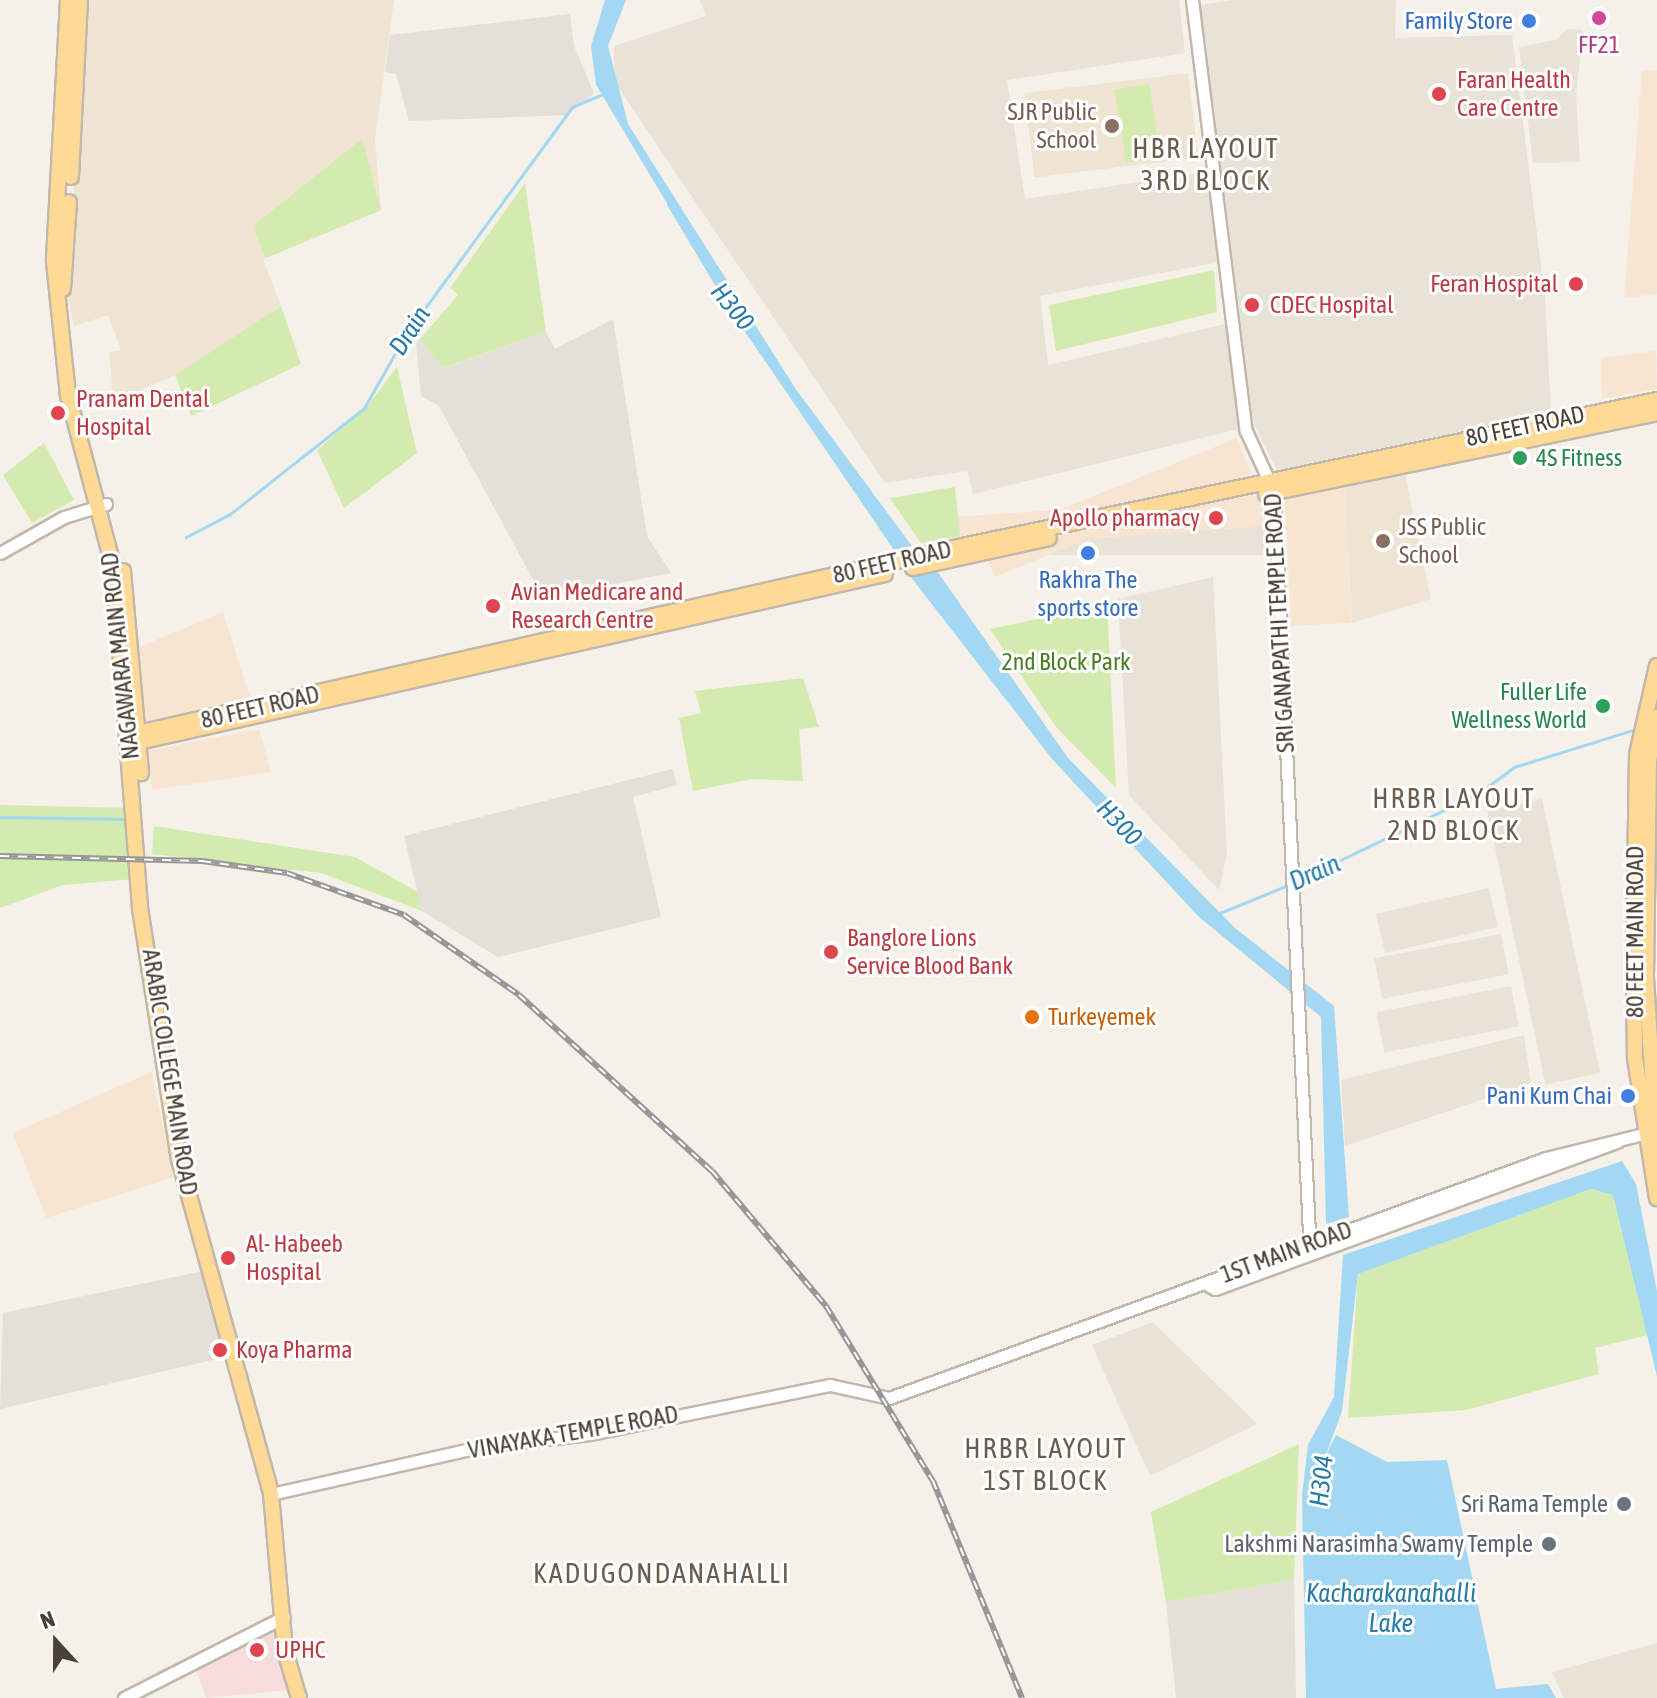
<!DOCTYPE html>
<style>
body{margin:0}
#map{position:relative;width:1657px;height:1698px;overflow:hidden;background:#f5f0e8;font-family:"Asap Condensed",sans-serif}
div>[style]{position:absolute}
.residential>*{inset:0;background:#e9e2d6;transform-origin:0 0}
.commercial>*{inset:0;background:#f7e5d2;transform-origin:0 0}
.industrial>*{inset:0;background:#e4dfd9}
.education>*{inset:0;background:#eee4d1;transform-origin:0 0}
.medical>*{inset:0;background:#f6dddb}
.green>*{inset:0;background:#d4ebaf;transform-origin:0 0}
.water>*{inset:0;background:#a2d8f4}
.stream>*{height:3px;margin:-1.5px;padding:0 1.5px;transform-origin:1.5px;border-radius:1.5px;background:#a2d8f4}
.roads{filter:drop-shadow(2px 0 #c1b7aa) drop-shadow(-2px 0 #c1b7aa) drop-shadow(0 2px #c1b7aa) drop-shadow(0 -2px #c1b7aa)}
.minor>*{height:11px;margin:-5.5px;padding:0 5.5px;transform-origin:5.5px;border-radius:5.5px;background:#fff}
.major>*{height:14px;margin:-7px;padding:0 7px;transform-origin:7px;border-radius:7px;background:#ffda97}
.rail>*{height:6px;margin-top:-3px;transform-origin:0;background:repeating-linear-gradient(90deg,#fff 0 9px,#979797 0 18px);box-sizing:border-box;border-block:2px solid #979797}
.dots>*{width:22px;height:22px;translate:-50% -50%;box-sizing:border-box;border:4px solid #fff;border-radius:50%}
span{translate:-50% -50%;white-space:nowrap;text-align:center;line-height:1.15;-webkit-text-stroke:6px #fff;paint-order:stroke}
.shop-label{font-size:24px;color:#366cbe}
.right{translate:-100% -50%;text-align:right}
.hotel-label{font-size:24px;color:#b23c85}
.health-label{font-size:24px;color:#be3a42}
.left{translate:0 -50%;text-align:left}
.education-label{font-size:24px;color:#785e54}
.street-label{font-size:24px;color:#494036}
.leisure-label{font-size:24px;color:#27864d}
.park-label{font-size:24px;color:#4d7e26}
.food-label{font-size:24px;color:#c56008}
.worship-label{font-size:24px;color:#5b616d}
.water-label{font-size:26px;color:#277ba9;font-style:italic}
.quarter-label{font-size:28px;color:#6c5d4d;letter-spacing:2px}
.north{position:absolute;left:16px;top:1602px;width:80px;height:80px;-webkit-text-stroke:6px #fff;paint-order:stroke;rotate:339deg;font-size:22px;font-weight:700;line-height:32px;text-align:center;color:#494036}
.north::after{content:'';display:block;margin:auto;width:28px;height:36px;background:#494036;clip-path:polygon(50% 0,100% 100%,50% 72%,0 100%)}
</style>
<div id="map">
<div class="residential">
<i style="clip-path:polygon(700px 0,1179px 0,1185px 53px,1007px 80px,1025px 199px,1205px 172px,1220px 262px,1040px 296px,1048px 365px,1225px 324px,1239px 429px,973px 494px,967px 471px,885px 483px,614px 81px,614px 46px,706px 16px)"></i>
<i style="clip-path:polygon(1232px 0,1396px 0,1395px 38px,1512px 35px,1545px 297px,1551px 412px,1277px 470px,1253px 423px,1201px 5px)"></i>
<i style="clip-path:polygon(1568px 29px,1583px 30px,1576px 97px,1580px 162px,1533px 163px,1519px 47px,1555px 40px)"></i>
<i style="left:1271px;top:526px;width:29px;height:310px;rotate:90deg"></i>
<i style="clip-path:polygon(1213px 577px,1227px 854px,1219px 890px,1129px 795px,1118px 599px)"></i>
<i style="left:1542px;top:799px;width:280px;height:56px;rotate:78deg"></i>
<i style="left:1489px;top:888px;width:40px;height:116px;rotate:77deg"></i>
<i style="left:1501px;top:934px;width:41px;height:129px;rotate:79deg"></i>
<i style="left:1511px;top:986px;width:41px;height:137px;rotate:79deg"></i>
<i style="clip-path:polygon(1524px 1035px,1531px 1083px,1345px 1146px,1341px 1080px)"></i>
<i style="clip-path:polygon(1153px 1322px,1257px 1424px,1150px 1476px,1092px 1345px)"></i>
<i style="clip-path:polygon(1657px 1643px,1657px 1698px,1564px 1698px,1552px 1672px)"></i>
</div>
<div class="commercial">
<i style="clip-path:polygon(1657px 70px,1657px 294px,1624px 298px,1642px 71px)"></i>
<i style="clip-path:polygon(1656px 351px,1657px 389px,1602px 399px,1601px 358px)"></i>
<i style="left:1237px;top:438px;width:38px;height:277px;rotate:68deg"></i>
<i style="left:1344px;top:483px;width:140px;height:60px;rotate:87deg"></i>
<i style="left:1269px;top:495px;width:31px;height:327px;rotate:86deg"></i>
<i style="clip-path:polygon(223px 612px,252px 704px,142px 727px,137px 648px)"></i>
<i style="clip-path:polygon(259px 729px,271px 772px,152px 790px,147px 751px)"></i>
<i style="clip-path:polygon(151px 1072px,174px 1177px,46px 1218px,13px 1133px)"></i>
</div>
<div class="industrial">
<i style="clip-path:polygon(570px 14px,574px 46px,594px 93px,567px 115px,409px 121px,396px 74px,385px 72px,390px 35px)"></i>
<i style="clip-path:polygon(613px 319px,647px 536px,671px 573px,543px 598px,439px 406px,421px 396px,416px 344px,420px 339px,444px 368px,546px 332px,555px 349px)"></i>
<i style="clip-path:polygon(673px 769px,677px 785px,633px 797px,661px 917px,498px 957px,422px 911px,404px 836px)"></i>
<i style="clip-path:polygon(203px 1271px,225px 1357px,0 1409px,3px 1313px)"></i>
<i style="clip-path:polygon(1294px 1580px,1296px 1698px,1176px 1698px,1166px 1602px)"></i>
</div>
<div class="education">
<i style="clip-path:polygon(82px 0,394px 0,375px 140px,381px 210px,263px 259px,281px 306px,175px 375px,114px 402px,109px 352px,121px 350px,108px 315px,74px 326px,69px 303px)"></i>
<i style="left:1188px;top:73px;width:85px;height:165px;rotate:83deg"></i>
<i style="clip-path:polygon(1404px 470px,1431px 599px,1352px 623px,1344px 483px)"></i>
</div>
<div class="medical">
<i style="clip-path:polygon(272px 1629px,290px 1690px,206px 1698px,197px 1671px)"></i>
</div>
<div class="green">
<i style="left:1149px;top:84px;width:74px;height:35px;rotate:81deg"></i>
<i style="clip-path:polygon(362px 139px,381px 210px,266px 258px,253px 226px)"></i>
<i style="clip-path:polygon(525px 183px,546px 332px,443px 368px,420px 339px,458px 295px,450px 288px)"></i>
<i style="clip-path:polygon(1214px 270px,1217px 312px,1056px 351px,1049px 305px)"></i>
<i style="clip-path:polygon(281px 306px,301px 364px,191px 416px,175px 375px)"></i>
<i style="clip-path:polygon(397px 367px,417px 453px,344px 508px,317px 450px,365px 409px)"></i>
<i style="clip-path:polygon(44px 443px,74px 500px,32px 523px,3px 475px)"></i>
<i style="clip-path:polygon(955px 487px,960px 536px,921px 543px,890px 498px)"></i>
<i style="clip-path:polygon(1107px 604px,1116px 788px,1056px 727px,990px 629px)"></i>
<i style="clip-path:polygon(803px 678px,819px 727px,799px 729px,803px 781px,752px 779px,693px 791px,679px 718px,701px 713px,695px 691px)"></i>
<i style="clip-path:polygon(0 805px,131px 808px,134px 879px,63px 885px,0 908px)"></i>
<i style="clip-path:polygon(154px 826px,355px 857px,418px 892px,422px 911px,321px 873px,152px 854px)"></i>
<i style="clip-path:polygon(1591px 1189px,1613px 1195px,1648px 1335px,1595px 1348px,1599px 1374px,1466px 1410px,1348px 1418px,1358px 1274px)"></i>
<i style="clip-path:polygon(1299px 1444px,1294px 1580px,1166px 1602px,1151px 1512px)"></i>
</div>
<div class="water">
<i style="clip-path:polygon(605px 0,626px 0,608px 46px,628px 124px,795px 388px,912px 546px,894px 550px,737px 320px,596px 85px,591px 46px)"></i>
<i style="clip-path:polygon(937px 571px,1068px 758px,1235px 928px,1334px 1006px,1349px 1217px,1326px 1224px,1321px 1017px,1199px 917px,1052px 759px,910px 576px)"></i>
<i style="clip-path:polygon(1622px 1161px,1636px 1184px,1657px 1291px,1657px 1376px,1613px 1195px,1591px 1189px,1358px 1274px,1342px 1411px,1325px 1457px,1336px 1435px,1387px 1462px,1447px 1460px,1496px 1689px,1548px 1684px,1556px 1698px,1306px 1698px,1302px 1495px,1308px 1445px,1334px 1397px,1343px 1255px)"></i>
</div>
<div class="stream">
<i style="left:668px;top:204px;width:107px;rotate:59.1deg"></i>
<i style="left:186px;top:537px;width:50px;rotate:-27.6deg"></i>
<i style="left:230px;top:514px;width:171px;rotate:-38.3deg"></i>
<i style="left:364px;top:408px;width:85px;rotate:-60.4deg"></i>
<i style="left:406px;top:334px;width:281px;rotate:-53.8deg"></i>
<i style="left:572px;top:107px;width:33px;rotate:-23deg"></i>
<i style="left:0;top:817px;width:128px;rotate:0.9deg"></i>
<i style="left:1295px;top:882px;width:204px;rotate:-25.8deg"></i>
<i style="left:1479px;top:793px;width:44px;rotate:-36.6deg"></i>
<i style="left:1514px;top:767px;width:128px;rotate:-17.3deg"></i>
<i style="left:1217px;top:914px;width:77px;rotate:-22.2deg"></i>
</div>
<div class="roads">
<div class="minor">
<i style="left:1192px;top:0;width:434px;rotate:82.9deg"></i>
<i style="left:1246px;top:431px;width:67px;rotate:65.3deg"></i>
<i style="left:1274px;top:492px;width:763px;rotate:87.3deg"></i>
<i style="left:0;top:553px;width:73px;rotate:-29.4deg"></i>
<i style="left:64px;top:517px;width:44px;rotate:-17.2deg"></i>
<i style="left:1208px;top:1285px;width:8px;rotate:30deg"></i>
<i style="left:1215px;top:1289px;width:428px;rotate:-20.1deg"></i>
<i style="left:271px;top:1494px;width:214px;rotate:-12.7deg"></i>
<i style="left:480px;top:1447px;width:110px;rotate:-6.8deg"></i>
<i style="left:589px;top:1434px;width:246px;rotate:-11.5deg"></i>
<i style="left:830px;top:1385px;width:60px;rotate:12.4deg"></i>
<i style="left:889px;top:1398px;width:699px;rotate:-20.07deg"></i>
<i style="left:1546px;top:1158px;width:108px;rotate:-13.9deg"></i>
<i style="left:124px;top:1698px;width:179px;rotate:-26.9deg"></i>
</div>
<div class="major">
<i style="left:68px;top:0;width:262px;rotate:93.1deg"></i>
<i style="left:54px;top:262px;width:134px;rotate:84deg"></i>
<i style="left:68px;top:395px;width:180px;rotate:75.2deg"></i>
<i style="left:114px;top:569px;width:340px;rotate:85.6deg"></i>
<i style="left:140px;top:908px;width:254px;rotate:81.2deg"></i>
<i style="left:179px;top:1159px;width:347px;rotate:74.6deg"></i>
<i style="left:271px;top:1494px;width:158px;rotate:84.9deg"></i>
<i style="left:285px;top:1651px;width:49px;rotate:73.4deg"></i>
<i style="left:71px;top:177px;width:177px;rotate:-87.1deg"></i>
<i style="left:63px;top:289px;width:87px;rotate:-86.1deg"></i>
<i style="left:1266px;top:494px;width:399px;rotate:-11.7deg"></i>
<i style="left:913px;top:568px;width:139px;rotate:-12.4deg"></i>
<i style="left:123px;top:571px;width:203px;rotate:84.9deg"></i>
<i style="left:1657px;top:666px;width:91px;rotate:102.7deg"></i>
<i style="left:1637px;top:755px;width:197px;rotate:90.9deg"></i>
<i style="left:1634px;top:952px;width:106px;rotate:89.5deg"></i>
<i style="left:1635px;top:1058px;width:142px;rotate:81.1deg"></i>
<i style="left:1657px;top:717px;width:45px;rotate:100.3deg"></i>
<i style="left:1649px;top:761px;width:217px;rotate:90.8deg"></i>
<i style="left:1646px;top:978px;width:168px;rotate:86.3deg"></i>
<i style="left:129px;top:735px;width:859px;rotate:-12.77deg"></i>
<i style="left:967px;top:545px;width:705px;rotate:-11.87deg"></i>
<i style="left:130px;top:744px;width:774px;rotate:-12.69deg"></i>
</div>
</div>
<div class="rail">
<i style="left:0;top:856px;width:202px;rotate:1.4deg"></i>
<i style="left:202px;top:861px;width:86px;rotate:8deg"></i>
<i style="left:287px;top:873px;width:124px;rotate:19.7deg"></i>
<i style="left:404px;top:915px;width:140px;rotate:34.8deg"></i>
<i style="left:519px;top:995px;width:261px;rotate:42.4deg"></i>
<i style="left:712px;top:1171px;width:177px;rotate:49.8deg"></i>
<i style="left:826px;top:1306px;width:205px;rotate:58.6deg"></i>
<i style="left:933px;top:1481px;width:235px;rotate:67.7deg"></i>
</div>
<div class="dots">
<i style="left:1599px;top:18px;background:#d1479c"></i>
<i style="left:1529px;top:21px;background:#3f7fe0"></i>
<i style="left:1439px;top:94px;background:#e0444e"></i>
<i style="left:1112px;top:126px;background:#8d6e63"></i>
<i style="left:1576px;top:284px;background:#e0444e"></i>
<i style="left:1252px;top:305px;background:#e0444e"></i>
<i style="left:58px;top:413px;background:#e0444e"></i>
<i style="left:1520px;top:458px;background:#2e9e5b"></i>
<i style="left:1216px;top:518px;background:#e0444e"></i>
<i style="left:1383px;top:541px;background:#8d6e63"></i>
<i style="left:1088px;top:553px;background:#3f7fe0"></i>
<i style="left:493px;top:606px;background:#e0444e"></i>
<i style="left:1603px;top:706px;background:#2e9e5b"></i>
<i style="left:831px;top:952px;background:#e0444e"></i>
<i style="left:1032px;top:1017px;background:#e8710a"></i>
<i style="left:1628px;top:1096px;background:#3f7fe0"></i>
<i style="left:228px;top:1258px;background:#e0444e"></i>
<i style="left:220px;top:1350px;background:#e0444e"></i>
<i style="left:1624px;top:1504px;background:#6b7280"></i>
<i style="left:1549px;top:1544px;background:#6b7280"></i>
<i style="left:257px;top:1650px;background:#e0444e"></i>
</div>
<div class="shop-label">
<span class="right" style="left:1513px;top:21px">Family Store</span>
<span style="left:1088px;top:594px">Rakhra The<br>sports store</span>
<span class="right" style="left:1612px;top:1096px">Pani Kum Chai</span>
</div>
<div class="hotel-label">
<span style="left:1599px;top:45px">FF21</span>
</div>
<div class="health-label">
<span class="left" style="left:1457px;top:94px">Faran Health<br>Care Centre</span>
<span class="right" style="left:1558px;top:284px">Feran Hospital</span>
<span class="left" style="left:1270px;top:305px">CDEC Hospital</span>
<span class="left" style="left:76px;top:413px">Pranam Dental<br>Hospital</span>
<span class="right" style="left:1200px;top:518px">Apollo pharmacy</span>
<span class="left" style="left:511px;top:606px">Avian Medicare and<br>Research Centre</span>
<span class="left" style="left:847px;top:952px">Banglore Lions<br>Service Blood Bank</span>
<span class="left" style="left:246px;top:1258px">Al- Habeeb<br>Hospital</span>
<span class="left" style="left:236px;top:1350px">Koya Pharma</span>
<span class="left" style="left:275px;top:1650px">UPHC</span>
</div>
<div class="education-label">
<span class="right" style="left:1096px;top:126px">SJR Public<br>School</span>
<span class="left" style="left:1399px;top:541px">JSS Public<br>School</span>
</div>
<div class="street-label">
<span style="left:1525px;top:426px;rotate:-12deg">80 FEET ROAD</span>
<span style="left:892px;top:562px;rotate:-13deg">80 FEET ROAD</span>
<span style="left:1279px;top:623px;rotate:-93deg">SRI GANAPATHI TEMPLE ROAD</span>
<span style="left:120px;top:656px;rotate:-96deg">NAGAWARA MAIN ROAD</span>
<span style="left:260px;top:707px;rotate:-13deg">80 FEET ROAD</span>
<span style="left:1635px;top:932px;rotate:-90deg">80 FEET MAIN ROAD</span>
<span style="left:170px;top:1072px;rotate:81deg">ARABIC COLLEGE MAIN ROAD</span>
<span style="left:1286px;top:1252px;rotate:-20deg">1ST MAIN ROAD</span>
<span style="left:573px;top:1432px;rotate:-10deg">VINAYAKA TEMPLE ROAD</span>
</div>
<div class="leisure-label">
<span class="left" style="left:1536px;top:458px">4S Fitness</span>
<span class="right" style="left:1587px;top:706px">Fuller Life<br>Wellness World</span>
</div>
<div class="park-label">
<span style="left:1066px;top:662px">2nd Block Park</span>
</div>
<div class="food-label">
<span class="left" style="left:1048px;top:1017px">Turkeyemek</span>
</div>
<div class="worship-label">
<span class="right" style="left:1608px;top:1504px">Sri Rama Temple</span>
<span class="right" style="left:1533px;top:1544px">Lakshmi Narasimha Swamy Temple</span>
</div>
<div class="water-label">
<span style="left:732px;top:307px;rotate:51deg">H300</span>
<span style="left:410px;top:331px;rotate:-57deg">Drain</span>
<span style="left:1119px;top:823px;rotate:46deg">H300</span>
<span style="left:1315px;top:873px;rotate:-24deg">Drain</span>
<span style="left:1322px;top:1481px;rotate:-84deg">H304</span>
<span style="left:1391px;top:1609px">Kacharakanahalli<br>Lake</span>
</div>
<div class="quarter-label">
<span style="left:1206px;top:164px">HBR LAYOUT<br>3RD BLOCK</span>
<span style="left:1454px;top:814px">HRBR LAYOUT<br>2ND BLOCK</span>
<span style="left:1046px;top:1464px">HRBR LAYOUT<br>1ST BLOCK</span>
<span style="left:662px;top:1573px">KADUGONDANAHALLI</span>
</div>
<div class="north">N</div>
</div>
